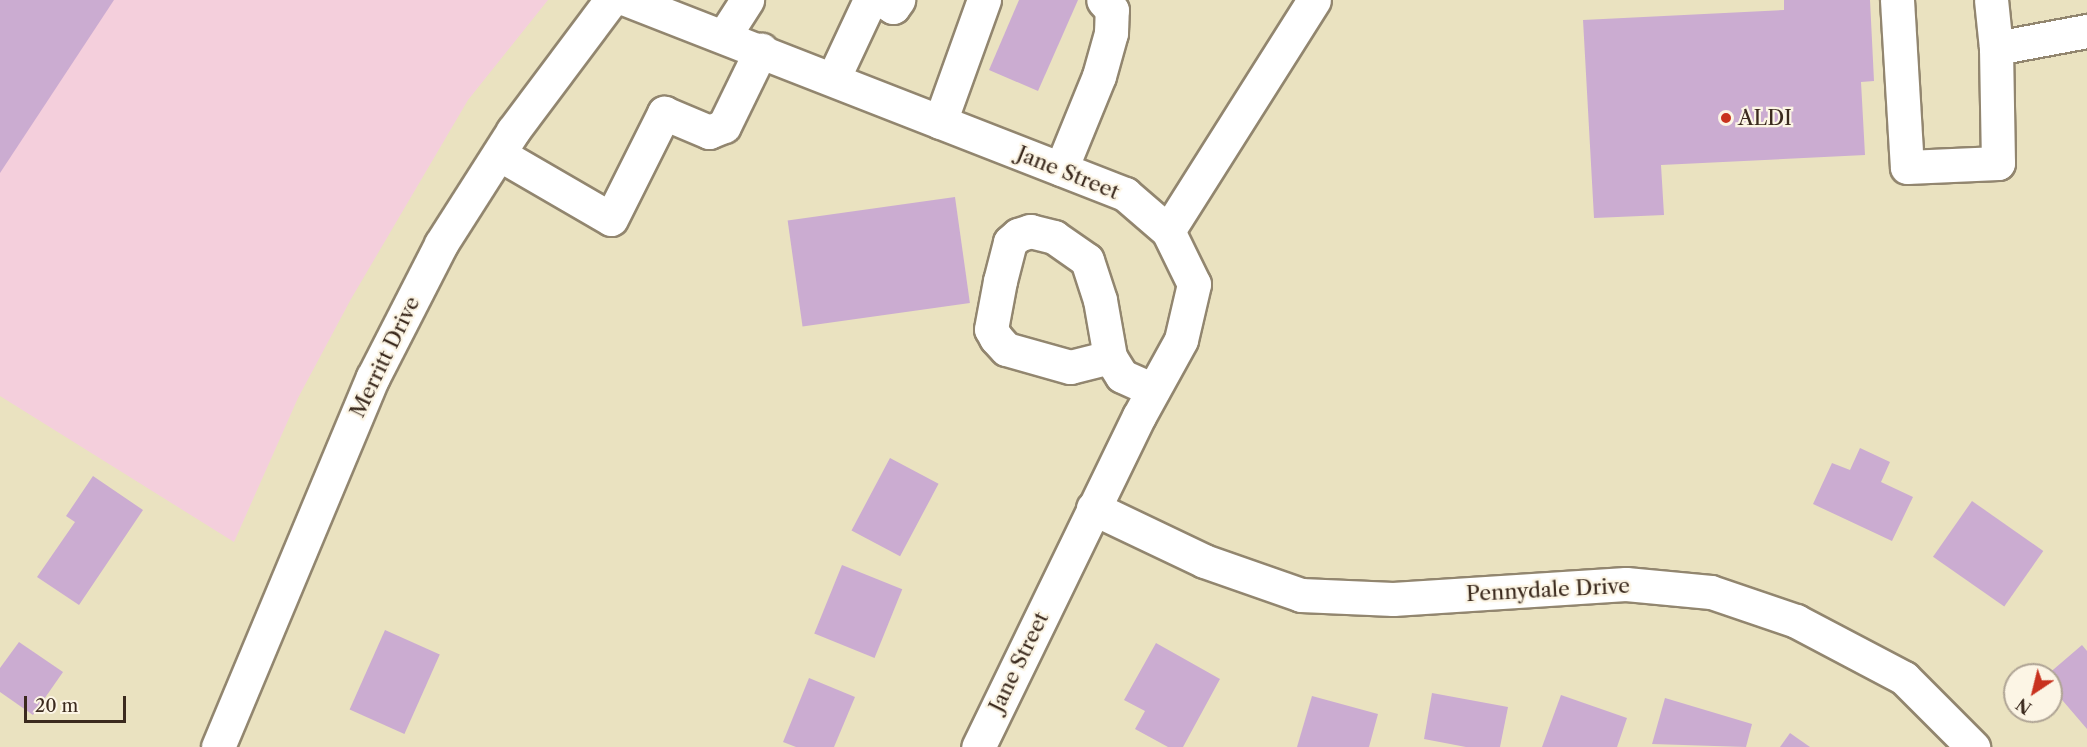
<!DOCTYPE html>
<style>
body{margin:0}
#map{position:relative;width:2087px;height:747px;overflow:hidden;background:#eae2c0;font-family:"Libre Caslon Text",serif}
div>[style]{position:absolute}
.built>*{inset:0;background:#f4cfdc}
.building>*{inset:0;background:#cbacd1;transform-origin:0 0}
.roads{filter:drop-shadow(2px 0 #92866f) drop-shadow(-2px 0 #92866f) drop-shadow(0 2px #92866f) drop-shadow(0 -2px #92866f)}
.minor>*{height:33px;margin:-16.5px;padding:0 16.5px;transform-origin:16.5px;border-radius:16.5px;background:#fff}
.major>*{height:33px;margin:-16.5px;padding:0 16.5px;transform-origin:16.5px;border-radius:16.5px;background:#fff}
.dots>*{width:16px;height:16px;translate:-50% -50%;box-sizing:border-box;border:3px solid #fcf5e5;border-radius:50%}
span{translate:-50% -50%;white-space:nowrap;text-align:center;line-height:1.15;-webkit-text-stroke:4.5px #fcf5e5;paint-order:stroke}
.poi-label{font-size:21px;color:#3b2a1e}
.left{translate:0 -50%;text-align:left}
.street-label{font-size:21px;color:#3b2a1e}
.north{position:absolute;left:2003px;top:663px;width:60px;height:60px;box-sizing:border-box;background:#fcf5e5;border:2px solid #afa495;border-radius:50%;rotate:215deg;font-size:16px;font-weight:700;line-height:24px;text-align:center;color:#3b2a1e}
.north::after{content:'';display:block;margin:auto;width:21px;height:27px;background:#c8321e;clip-path:polygon(50% 0,100% 100%,50% 72%,0 100%)}
.scale{position:absolute;left:24px;top:696px;width:102px;height:27px;box-sizing:border-box;border:3px solid #3b2a1e;border-top:0;padding-left:8px;font-size:18px;line-height:21px;white-space:nowrap;color:#3b2a1e;-webkit-text-stroke:4px #fcf5e5;paint-order:stroke}
</style>
<div id="map">
<div class="built">
<i style="clip-path:polygon(0 0,548px 0,468px 100px,351px 299px,298px 398px,234px 542px,0 396px)"></i>
</div>
<div class="building">
<i style="clip-path:polygon(0 0,114px 0,0 173px)"></i>
<i style="clip-path:polygon(1019px 0,1078px 0,1038px 91px,989px 70px)"></i>
<i style="clip-path:polygon(1784px 0,1870px 0,1874px 81px,1861px 82px,1865px 155px,1661px 165px,1664px 215px,1594px 218px,1583px 20px,1784px 10px)"></i>
<i style="left:955px;top:197px;width:107px;height:169px;rotate:82deg"></i>
<i style="clip-path:polygon(1860px 448px,1890px 462px,1881px 482px,1913px 497px,1892px 541px,1813px 504px,1832px 463px,1850px 470px)"></i>
<i style="left:890px;top:458px;width:55px;height:82px;rotate:28deg"></i>
<i style="clip-path:polygon(93px 476px,143px 510px,79px 605px,37px 577px,75px 522px,66px 516px)"></i>
<i style="left:1972px;top:501px;width:87px;height:68px;rotate:35deg"></i>
<i style="left:842px;top:565px;width:65px;height:74px;rotate:22deg"></i>
<i style="left:385px;top:630px;width:60px;height:87px;rotate:24deg"></i>
<i style="clip-path:polygon(19px 642px,63px 672px,33px 715px,0 692px,0 668px)"></i>
<i style="clip-path:polygon(1156px 643px,1220px 679px,1183px 747px,1168px 747px,1135px 729px,1145px 711px,1124px 700px)"></i>
<i style="clip-path:polygon(2082px 645px,2087px 651px,2087px 729px,2051px 687px,2051px 675px,2047px 675px)"></i>
<i style="clip-path:polygon(809px 678px,855px 697px,834px 747px,796px 747px,783px 742px)"></i>
<i style="clip-path:polygon(1432px 693px,1508px 707px,1500px 747px,1466px 747px,1424px 739px)"></i>
<i style="clip-path:polygon(1561px 695px,1627px 718px,1617px 747px,1542px 747px)"></i>
<i style="clip-path:polygon(1312px 696px,1378px 714px,1369px 747px,1297px 747px)"></i>
<i style="clip-path:polygon(1665px 698px,1752px 724px,1746px 747px,1652px 744px)"></i>
<i style="clip-path:polygon(1790px 733px,1810px 747px,1780px 747px)"></i>
</div>
<div class="roads">
<div class="minor">
<i style="left:628px;top:0;width:534px;rotate:21.32deg"></i>
<i style="left:1125px;top:194px;width:57px;rotate:40.7deg"></i>
<i style="left:1168px;top:231px;width:59px;rotate:63.9deg"></i>
<i style="left:1194px;top:284px;width:57px;rotate:103.1deg"></i>
<i style="left:1181px;top:340px;width:87px;rotate:118.9deg"></i>
<i style="left:1139px;top:416px;width:368px;rotate:115.9deg"></i>
<i style="left:882px;top:0;width:13px;rotate:32deg"></i>
<i style="left:893px;top:7px;width:9px;rotate:-54deg"></i>
<i style="left:1897px;top:0;width:167px;rotate:86.6deg"></i>
<i style="left:1907px;top:167px;width:91px;rotate:-2.5deg"></i>
<i style="left:1998px;top:163px;width:115px;rotate:-91deg"></i>
<i style="left:1996px;top:48px;width:48px;rotate:-95.9deg"></i>
<i style="left:724px;top:36px;width:43px;rotate:-57.4deg"></i>
<i style="left:1996px;top:48px;width:93px;rotate:-10.6deg"></i>
<i style="left:833px;top:79px;width:87px;rotate:-64.9deg"></i>
<i style="left:940px;top:122px;width:130px;rotate:-70.2deg"></i>
<i style="left:499px;top:154px;width:129px;rotate:30.1deg"></i>
<i style="left:611px;top:219px;width:119px;rotate:-63.4deg"></i>
<i style="left:664px;top:113px;width:49px;rotate:22.9deg"></i>
<i style="left:709px;top:132px;width:16px;rotate:-22deg"></i>
<i style="left:724px;top:126px;width:85px;rotate:-64deg"></i>
<i style="left:1061px;top:169px;width:100px;rotate:-67.8deg"></i>
<i style="left:1099px;top:76px;width:45px;rotate:-74.4deg"></i>
<i style="left:1111px;top:33px;width:23px;rotate:-88deg"></i>
<i style="left:1112px;top:10px;width:13px;rotate:-132deg"></i>
<i style="left:1168px;top:231px;width:273px;rotate:-57.7deg"></i>
<i style="left:1110px;top:357px;width:41px;rotate:166deg"></i>
<i style="left:1070px;top:367px;width:66px;rotate:-164.3deg"></i>
<i style="left:1006px;top:349px;width:15px;rotate:-132deg"></i>
<i style="left:996px;top:338px;width:10px;rotate:-119deg"></i>
<i style="left:991px;top:329px;width:49px;rotate:-79.4deg"></i>
<i style="left:1000px;top:281px;width:40px;rotate:-75.6deg"></i>
<i style="left:1010px;top:242px;width:11px;rotate:-41deg"></i>
<i style="left:1018px;top:235px;width:13px;rotate:-18deg"></i>
<i style="left:1030px;top:231px;width:25px;rotate:14deg"></i>
<i style="left:1054px;top:237px;width:40px;rotate:34.9deg"></i>
<i style="left:1087px;top:260px;width:42px;rotate:72deg"></i>
<i style="left:1100px;top:300px;width:58px;rotate:80deg"></i>
<i style="left:1110px;top:357px;width:22px;rotate:58deg"></i>
<i style="left:1122px;top:376px;width:34px;rotate:24deg"></i>
<i style="left:1093px;top:508px;width:123px;rotate:25.5deg"></i>
<i style="left:1204px;top:561px;width:103px;rotate:19.3deg"></i>
<i style="left:1301px;top:595px;width:92px;rotate:2.5deg"></i>
<i style="left:1393px;top:599px;width:233px;rotate:-3.7deg"></i>
<i style="left:1626px;top:584px;width:85px;rotate:5.4deg"></i>
<i style="left:1711px;top:592px;width:90px;rotate:18.8deg"></i>
<i style="left:1796px;top:621px;width:122px;rotate:27.8deg"></i>
<i style="left:1904px;top:678px;width:98px;rotate:45deg"></i>
</div>
<div class="major">
<i style="left:218px;top:747px;width:401px;rotate:-67.3deg"></i>
<i style="left:373px;top:377px;width:149px;rotate:-62.9deg"></i>
<i style="left:441px;top:244px;width:134px;rotate:-57.5deg"></i>
<i style="left:513px;top:131px;width:164px;rotate:-53.2deg"></i>
</div>
</div>
<div class="dots">
<i style="left:1726px;top:118px;background:#c8321e"></i>
</div>
<div class="poi-label">
<span class="left" style="left:1738px;top:118px">ALDI</span>
</div>
<div class="street-label">
<span style="left:1068px;top:173px;rotate:22deg">Jane Street</span>
<span style="left:385px;top:357px;rotate:-64deg">Merritt Drive</span>
<span style="left:1548px;top:590px;rotate:-3deg">Pennydale Drive</span>
<span style="left:1019px;top:662px;rotate:-64deg">Jane Street</span>
</div>
<div class="north">N</div>
<div class="scale">20 m</div>
</div>
